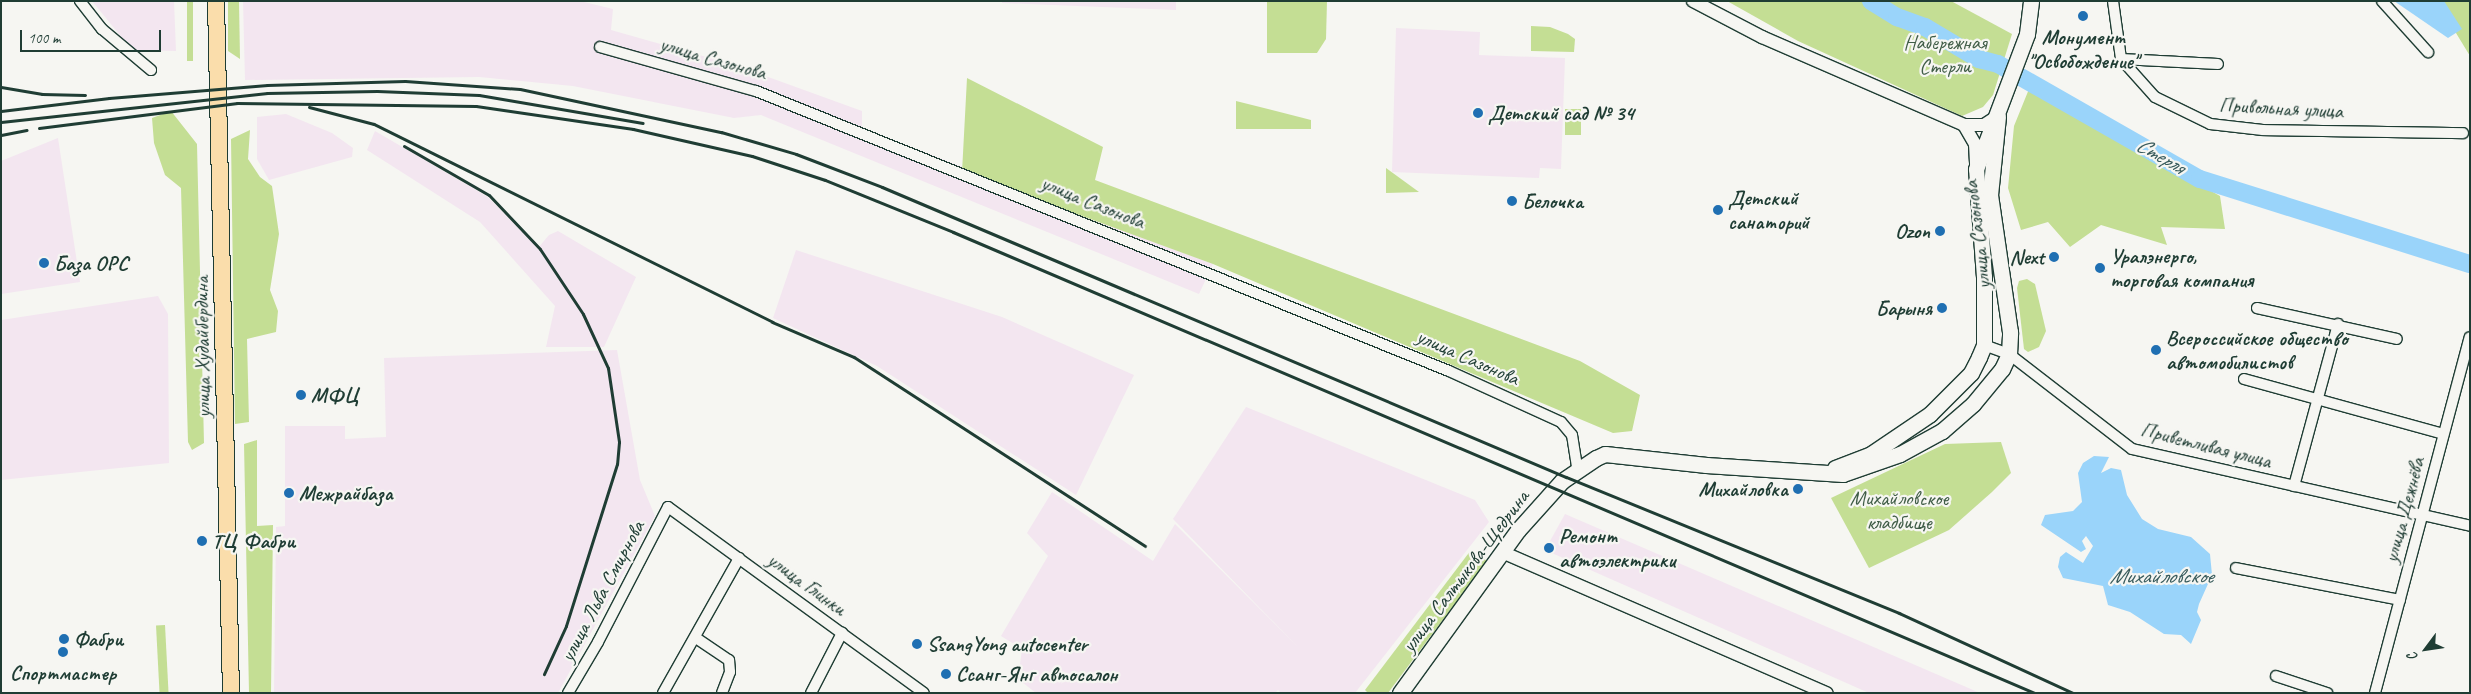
<!DOCTYPE html>
<meta charset="utf-8">
<style>
body{margin:0}
#map{position:relative;width:2471px;height:694px;overflow:hidden;background:#f6f6f2;font-family:Caveat,sans-serif}
div>[style]{position:absolute}
.built>*{inset:0;background:#f3e6f0}
.green>*{inset:0;background:#c4de94;transform-origin:0 0}
.water>*{inset:0;background:#9ad4fa}
.river>*{height:18px;margin:-9px;padding:0 9px;transform-origin:9px;border-radius:9px;background:#9ad4fa}
.roads{filter:drop-shadow(1px 0 #1f3d34) drop-shadow(-1px 0 #1f3d34) drop-shadow(0 1px #1f3d34) drop-shadow(0 -1px #1f3d34)}
.minor>*{height:10px;margin:-5px;padding:0 5px;transform-origin:5px;border-radius:5px;background:#f6f6f2}
.tertiary>*{height:12px;margin:-6px;padding:0 6px;transform-origin:6px;border-radius:6px;background:#f6f6f2}
.secondary>*{height:15px;margin:-7.5px;padding:0 7.5px;transform-origin:7.5px;border-radius:7.5px;background:#f6f6f2}
.primary>*{height:16px;margin:-8px;padding:0 8px;transform-origin:8px;border-radius:8px;background:#faddab}
.rail>*{height:3px;margin:-1.5px;padding:0 1.5px;transform-origin:1.5px;border-radius:1.5px;background:#1f3d34}
.dots>*{width:14px;height:14px;translate:-50% -50%;box-sizing:border-box;border:2px solid #f6f6f2;border-radius:50%}
span{translate:-50% -50%;white-space:nowrap;text-align:center;line-height:1.15;-webkit-text-stroke:4.5px #f6f6f2;paint-order:stroke}
.poi-label{font-size:21px;color:#1f3d34;font-weight:700}
.left{translate:0 -50%;text-align:left}
.right{translate:-100% -50%;text-align:right}
.park-label{font-size:21px;color:#405d47}
.street-label{font-size:21px;color:#1f3d34}
.water-label{font-size:22px;color:#385b5c;font-style:italic}
.frame{position:absolute;inset:0;border:2px solid #1f3d34;pointer-events:none}
.north{position:absolute;left:2401px;top:624px;width:50px;height:50px;-webkit-text-stroke:4px #f6f6f2;paint-order:stroke;rotate:239deg;font-size:14px;font-weight:700;line-height:20px;text-align:center;color:#1f3d34}
.north::after{content:'';display:block;margin:auto;width:18px;height:22px;background:#1f3d34;clip-path:polygon(50% 0,100% 100%,50% 72%,0 100%)}
.scale{position:absolute;left:20px;top:30px;width:141px;height:22px;box-sizing:border-box;border:2px solid #1f3d34;border-top:0;padding-left:6px;font-size:15px;line-height:18px;white-space:nowrap;color:#1f3d34;-webkit-text-stroke:4px #f6f6f2;paint-order:stroke}
</style>
<div id="map">
<div class="built">
<i style="clip-path:polygon(92px 1px,174px 1px,176px 51px,132px 50px)"></i>
<i style="clip-path:polygon(243px 1px,580px 1px,613px 9px,611px 30px,738px 66px,862px 111px,862px 128px,1213px 264px,1199px 294px,761px 115px,734px 118px,573px 86px,479px 77px,245px 80px)"></i>
<i style="clip-path:polygon(1002px 1px,1176px 1px,1176px 10px,1002px 3px)"></i>
<i style="clip-path:polygon(1396px 28px,1480px 32px,1479px 55px,1565px 58px,1561px 169px,1540px 168px,1539px 178px,1392px 172px)"></i>
<i style="clip-path:polygon(286px 114px,332px 133px,353px 148px,352px 157px,269px 180px,257px 159px,257px 117px)"></i>
<i style="clip-path:polygon(375px 131px,488px 197px,538px 248px,549px 235px,558px 231px,636px 277px,604px 347px,546px 347px,555px 306px,480px 222px,367px 150px)"></i>
<i style="clip-path:polygon(58px 138px,80px 282px,1px 294px,1px 161px)"></i>
<i style="clip-path:polygon(796px 250px,1002px 317px,1134px 375px,1076px 495px,877px 366px,773px 318px)"></i>
<i style="clip-path:polygon(158px 296px,168px 314px,169px 463px,1px 480px,1px 320px)"></i>
<i style="clip-path:polygon(617px 350px,640px 480px,655px 516px,558px 693px,274px 693px,276px 527px,285px 526px,285px 426px,345px 426px,345px 439px,386px 437px,384px 358px)"></i>
<i style="clip-path:polygon(1246px 407px,1475px 500px,1489px 522px,1355px 693px,1281px 693px,1278px 690px,1275px 693px,1036px 693px,1018px 679px,1022px 649px,1001px 636px,1048px 556px,1027px 533px,1052px 492px,1153px 561px,1175px 524px,1298px 647px,1173px 519px)"></i>
<i style="clip-path:polygon(1565px 514px,1980px 693px,1869px 693px,1545px 550px)"></i>
</div>
<div class="green">
<i style="left:187px;top:1px;width:6px;height:60px"></i>
<i style="clip-path:polygon(228px 1px,239px 1px,240px 59px,228px 51px)"></i>
<i style="clip-path:polygon(1267px 1px,1327px 1px,1326px 39px,1317px 53px,1267px 53px)"></i>
<i style="clip-path:polygon(1727px 1px,1951px 1px,2012px 34px,1993px 95px,1983px 107px,1962px 116px,1798px 41px)"></i>
<i style="clip-path:polygon(2422px 1px,2470px 1px,2470px 56px,2456px 33px)"></i>
<i style="clip-path:polygon(1531px 26px,1550px 27px,1568px 34px,1575px 39px,1574px 52px,1531px 51px)"></i>
<i style="clip-path:polygon(967px 78px,1103px 147px,1095px 180px,1580px 361px,1640px 395px,1632px 431px,1613px 433px,1213px 264px,962px 172px)"></i>
<i style="clip-path:polygon(2029px 89px,2220px 196px,2225px 229px,2161px 227px,2167px 245px,2101px 225px,2070px 247px,2048px 222px,2021px 230px,2008px 188px,2014px 126px)"></i>
<i style="clip-path:polygon(1236px 101px,1311px 120px,1311px 129px,1236px 129px)"></i>
<i style="left:1565px;top:109px;width:16px;height:26px"></i>
<i style="clip-path:polygon(171px 111px,197px 144px,204px 443px,192px 450px,188px 442px,181px 188px,165px 175px,154px 143px,152px 118px)"></i>
<i style="clip-path:polygon(250px 130px,248px 159px,260px 177px,272px 186px,279px 234px,270px 290px,278px 311px,276px 332px,247px 339px,249px 422px,235px 424px,231px 139px)"></i>
<i style="clip-path:polygon(1386px 168px,1419px 192px,1386px 193px)"></i>
<i style="clip-path:polygon(2027px 279px,2035px 284px,2046px 331px,2039px 347px,2028px 352px,2024px 349px,2017px 288px,2019px 281px)"></i>
<i style="clip-path:polygon(257px 440px,257px 526px,273px 525px,271px 693px,249px 693px,244px 444px)"></i>
<i style="clip-path:polygon(2001px 442px,2011px 473px,1992px 492px,1949px 530px,1869px 568px,1831px 498px,1945px 444px)"></i>
<i style="clip-path:polygon(1471px 550px,1487px 561px,1388px 693px,1368px 693px,1365px 690px)"></i>
<i style="left:165px;top:625px;width:68px;height:9px;rotate:87deg"></i>
</div>
<div class="water">
<i style="clip-path:polygon(2394px 1px,2444px 1px,2462px 29px,2448px 38px)"></i>
<i style="clip-path:polygon(2094px 456px,2109px 457px,2101px 473px,2111px 468px,2121px 470px,2127px 495px,2142px 519px,2158px 529px,2191px 537px,2210px 554px,2212px 575px,2199px 604px,2197px 612px,2201px 620px,2191px 644px,2181px 635px,2164px 634px,2130px 612px,2108px 605px,2103px 586px,2063px 578px,2058px 567px,2060px 557px,2066px 552px,2083px 563px,2093px 546px,2086px 536px,2082px 541px,2086px 549px,2081px 552px,2041px 525px,2045px 515px,2073px 511px,2082px 502px,2078px 473px,2083px 463px)"></i>
</div>
<div class="river">
<i style="left:1871px;top:1px;width:31px;rotate:32deg"></i>
<i style="left:1897px;top:17px;width:30px;rotate:20deg"></i>
<i style="left:1925px;top:27px;width:63px;rotate:30.7deg"></i>
<i style="left:1979px;top:59px;width:20px;rotate:15deg"></i>
<i style="left:1998px;top:64px;width:232px;rotate:29.7deg"></i>
<i style="left:2200px;top:179px;width:283px;rotate:17.5deg"></i>
</div>
<div class="roads">
<div class="minor">
<i style="left:80px;top:1px;width:36px;rotate:52deg"></i>
<i style="left:102px;top:29px;width:64px;rotate:39.9deg"></i>
<i style="left:2113px;top:1px;width:59px;rotate:82.1deg"></i>
<i style="left:2121px;top:59px;width:51px;rotate:48.2deg"></i>
<i style="left:2155px;top:97px;width:61px;rotate:26.1deg"></i>
<i style="left:2210px;top:124px;width:53px;rotate:6.5deg"></i>
<i style="left:2263px;top:130px;width:200px;rotate:0.9deg"></i>
<i style="left:2382px;top:1px;width:69px;rotate:48deg"></i>
<i style="left:600px;top:47px;width:162px;rotate:15.8deg"></i>
<i style="left:756px;top:91px;width:747px;rotate:22deg"></i>
<i style="left:1449px;top:371px;width:123px;rotate:24.5deg"></i>
<i style="left:1561px;top:422px;width:17px;rotate:50deg"></i>
<i style="left:1572px;top:435px;width:33px;rotate:81deg"></i>
<i style="left:2121px;top:59px;width:97px;rotate:3deg"></i>
<i style="left:2257px;top:308px;width:143px;rotate:12.5deg"></i>
<i style="left:1984px;top:345px;width:27px;rotate:20deg"></i>
<i style="left:2009px;top:354px;width:155px;rotate:37.7deg"></i>
<i style="left:2132px;top:449px;width:347px;rotate:12.8deg"></i>
<i style="left:2244px;top:379px;width:206px;rotate:15.4deg"></i>
<i style="left:2294px;top:486px;width:168px;rotate:-74.8deg"></i>
<i style="left:2236px;top:568px;width:167px;rotate:11deg"></i>
<i style="left:696px;top:638px;width:40px;rotate:34deg"></i>
<i style="left:729px;top:660px;width:12px;rotate:85deg"></i>
<i style="left:730px;top:672px;width:22px;rotate:111deg"></i>
<i style="left:2276px;top:676px;width:54px;rotate:18.4deg"></i>
<i style="left:568px;top:693px;width:59px;rotate:-59.5deg"></i>
<i style="left:598px;top:642px;width:152px;rotate:-62.6deg"></i>
<i style="left:668px;top:507px;width:316px;rotate:36deg"></i>
<i style="left:663px;top:693px;width:155px;rotate:-60.6deg"></i>
<i style="left:811px;top:693px;width:68px;rotate:-62.7deg"></i>
<i style="left:2375px;top:693px;width:368px;rotate:-75.1deg"></i>
</div>
<div class="tertiary">
<i style="left:1693px;top:1px;width:78px;rotate:27.6deg"></i>
<i style="left:1762px;top:37px;width:220px;rotate:23.5deg"></i>
<i style="left:1964px;top:125px;width:20px"></i>
<i style="left:1984px;top:125px;width:17px;rotate:-33deg"></i>
<i style="left:1964px;top:125px;width:22px;rotate:60deg"></i>
<i style="left:1975px;top:144px;width:22px;rotate:87deg"></i>
<i style="left:1502px;top:552px;width:354px;rotate:23.5deg"></i>
</div>
<div class="secondary">
<i style="left:1835px;top:468px;width:39px;rotate:-21deg"></i>
<i style="left:1871px;top:454px;width:71px;rotate:-34.1deg"></i>
<i style="left:1930px;top:414px;width:58px;rotate:-45deg"></i>
<i style="left:1971px;top:373px;width:18px;rotate:-63deg"></i>
<i style="left:1979px;top:357px;width:13px;rotate:-67deg"></i>
<i style="left:1984px;top:345px;width:68px;rotate:-90deg"></i>
<i style="left:1984px;top:277px;width:108px;rotate:-94.2deg"></i>
<i style="left:1976px;top:169px;width:144px;rotate:-69.3deg"></i>
<i style="left:2027px;top:34px;width:33px;rotate:-83deg"></i>
<i style="left:1400px;top:693px;width:201px;rotate:-54.1deg"></i>
<i style="left:1518px;top:530px;width:66px;rotate:-48.1deg"></i>
<i style="left:1562px;top:481px;width:41px;rotate:-34.1deg"></i>
<i style="left:1596px;top:458px;width:10px;rotate:-24deg"></i>
<i style="left:1605px;top:454px;width:102px;rotate:6.2deg"></i>
<i style="left:1706px;top:465px;width:137px;rotate:3.8deg"></i>
<i style="left:1843px;top:474px;width:60px;rotate:-19.3deg"></i>
<i style="left:1900px;top:454px;width:48px;rotate:-28.7deg"></i>
<i style="left:1942px;top:431px;width:41px;rotate:-41.1deg"></i>
<i style="left:1973px;top:404px;width:45px;rotate:-50.4deg"></i>
<i style="left:2002px;top:369px;width:17px;rotate:-65deg"></i>
<i style="left:2009px;top:354px;width:22px;rotate:-87deg"></i>
<i style="left:2010px;top:332px;width:138px;rotate:-98.3deg"></i>
<i style="left:1990px;top:195px;width:79px;rotate:-84.2deg"></i>
</div>
<div class="primary">
<i style="left:216px;top:1px;width:692px;rotate:88.76deg"></i>
</div>
</div>
<div class="rail">
<i style="left:1px;top:87px;width:42px;rotate:9.7deg"></i>
<i style="left:42px;top:94px;width:43px;rotate:1.3deg"></i>
<i style="left:309px;top:107px;width:67px;rotate:14.7deg"></i>
<i style="left:374px;top:124px;width:445px;rotate:26.4deg"></i>
<i style="left:772px;top:322px;width:89px;rotate:23.1deg"></i>
<i style="left:854px;top:357px;width:347px;rotate:33deg"></i>
<i style="left:1px;top:111px;width:109px;rotate:-6.9deg"></i>
<i style="left:109px;top:98px;width:159px;rotate:-4.7deg"></i>
<i style="left:267px;top:85px;width:138px;rotate:-1.7deg"></i>
<i style="left:405px;top:81px;width:115px;rotate:4deg"></i>
<i style="left:520px;top:89px;width:206px;rotate:12.1deg"></i>
<i style="left:721px;top:132px;width:78px;rotate:16.3deg"></i>
<i style="left:796px;top:154px;width:92px;rotate:21deg"></i>
<i style="left:882px;top:187px;width:743px;rotate:22.98deg"></i>
<i style="left:1566px;top:477px;width:360px;rotate:22.2deg"></i>
<i style="left:1899px;top:613px;width:192px;rotate:24.7deg"></i>
<i style="left:1px;top:122px;width:268px;rotate:-6.2deg"></i>
<i style="left:267px;top:93px;width:110px;rotate:-1deg"></i>
<i style="left:377px;top:91px;width:102px;rotate:2.2deg"></i>
<i style="left:479px;top:95px;width:166px;rotate:9.7deg"></i>
<i style="left:39px;top:128px;width:200px;rotate:-7.2deg"></i>
<i style="left:237px;top:103px;width:239px;rotate:0.7deg"></i>
<i style="left:476px;top:106px;width:159px;rotate:8.3deg"></i>
<i style="left:633px;top:129px;width:122px;rotate:12.8deg"></i>
<i style="left:752px;top:156px;width:77px;rotate:18.2deg"></i>
<i style="left:825px;top:180px;width:138px;rotate:22.1deg"></i>
<i style="left:953px;top:232px;width:1176px;rotate:23.08deg"></i>
<i style="left:1px;top:135px;width:26px;rotate:-11deg"></i>
<i style="left:404px;top:146px;width:98px;rotate:30deg"></i>
<i style="left:489px;top:195px;width:74px;rotate:46.6deg"></i>
<i style="left:540px;top:249px;width:78px;rotate:56.5deg"></i>
<i style="left:583px;top:314px;width:60px;rotate:65.2deg"></i>
<i style="left:608px;top:368px;width:75px;rotate:81.5deg"></i>
<i style="left:619px;top:442px;width:22px;rotate:95deg"></i>
<i style="left:617px;top:464px;width:170px;rotate:107.5deg"></i>
<i style="left:566px;top:626px;width:53px;rotate:114.6deg"></i>
</div>
<div class="dots">
<i style="left:2083px;top:16px;background:#1f6fb2"></i>
<i style="left:1478px;top:113px;background:#1f6fb2"></i>
<i style="left:1512px;top:201px;background:#1f6fb2"></i>
<i style="left:1718px;top:210px;background:#1f6fb2"></i>
<i style="left:1940px;top:231px;background:#1f6fb2"></i>
<i style="left:2054px;top:257px;background:#1f6fb2"></i>
<i style="left:44px;top:263px;background:#1f6fb2"></i>
<i style="left:2100px;top:268px;background:#1f6fb2"></i>
<i style="left:1942px;top:308px;background:#1f6fb2"></i>
<i style="left:2156px;top:350px;background:#1f6fb2"></i>
<i style="left:301px;top:395px;background:#1f6fb2"></i>
<i style="left:1798px;top:489px;background:#1f6fb2"></i>
<i style="left:289px;top:493px;background:#1f6fb2"></i>
<i style="left:202px;top:541px;background:#1f6fb2"></i>
<i style="left:1549px;top:548px;background:#1f6fb2"></i>
<i style="left:64px;top:639px;background:#1f6fb2"></i>
<i style="left:917px;top:644px;background:#1f6fb2"></i>
<i style="left:63px;top:652px;background:#1f6fb2"></i>
<i style="left:946px;top:674px;background:#1f6fb2"></i>
</div>
<div class="poi-label">
<span style="left:2083px;top:49px">Монумент<br>"Освобождение"</span>
<span class="left" style="left:1488px;top:113px">Детский сад № 34</span>
<span class="left" style="left:1728px;top:210px">Детский<br>санаторий</span>
<span class="left" style="left:1522px;top:201px">Белочка</span>
<span class="right" style="left:1930px;top:231px">Ozon</span>
<span class="left" style="left:2110px;top:268px">Уралэнерго,<br>торговая компания</span>
<span class="right" style="left:2044px;top:257px">Next</span>
<span class="left" style="left:54px;top:263px">База ОРС</span>
<span class="right" style="left:1932px;top:308px">Барыня</span>
<span class="left" style="left:2166px;top:350px">Всероссийское общество<br>автомобилистов</span>
<span class="left" style="left:311px;top:395px">МФЦ</span>
<span class="right" style="left:1788px;top:489px">Михайловка</span>
<span class="left" style="left:299px;top:493px">Межрайбаза</span>
<span class="left" style="left:1559px;top:548px">Ремонт<br>автоэлектрики</span>
<span class="left" style="left:212px;top:541px">ТЦ Фабри</span>
<span class="left" style="left:74px;top:639px">Фабри</span>
<span class="left" style="left:927px;top:644px">SsangYong autocenter</span>
<span style="left:63px;top:673px">Спортмастер</span>
<span class="left" style="left:956px;top:674px">Ссанг-Янг автосалон</span>
</div>
<div class="park-label">
<span style="left:1945px;top:54px">Набережная<br>Стерли</span>
<span style="left:1899px;top:510px">Михайловское<br>кладбище</span>
</div>
<div class="street-label">
<span style="left:713px;top:58px;rotate:16deg">улица Сазонова</span>
<span style="left:2281px;top:108px;rotate:3deg">Привольная улица</span>
<span style="left:1093px;top:202px;rotate:22deg">улица Сазонова</span>
<span style="left:1977px;top:235px;rotate:-97deg">улица Сазонова</span>
<span style="left:202px;top:347px;rotate:-91deg">улица Худайбердина</span>
<span style="left:1468px;top:357px;rotate:24deg">улица Сазонова</span>
<span style="left:2206px;top:445px;rotate:14deg">Приветливая улица</span>
<span style="left:2404px;top:510px;rotate:-75deg">улица Дежнёва</span>
<span style="left:1465px;top:571px;rotate:-53deg">улица Салтыкова-Щедрина</span>
<span style="left:807px;top:584px;rotate:36deg">улица Глинки</span>
<span style="left:602px;top:591px;rotate:-62deg">улица Льва Смирнова</span>
</div>
<div class="water-label">
<span style="left:2160px;top:156px;rotate:30deg">Стерля</span>
<span style="left:2161px;top:577px">Михайловское</span>
</div>
<div class="frame"></div>
<div class="north">С</div>
<div class="scale">100 m</div>
</div>
